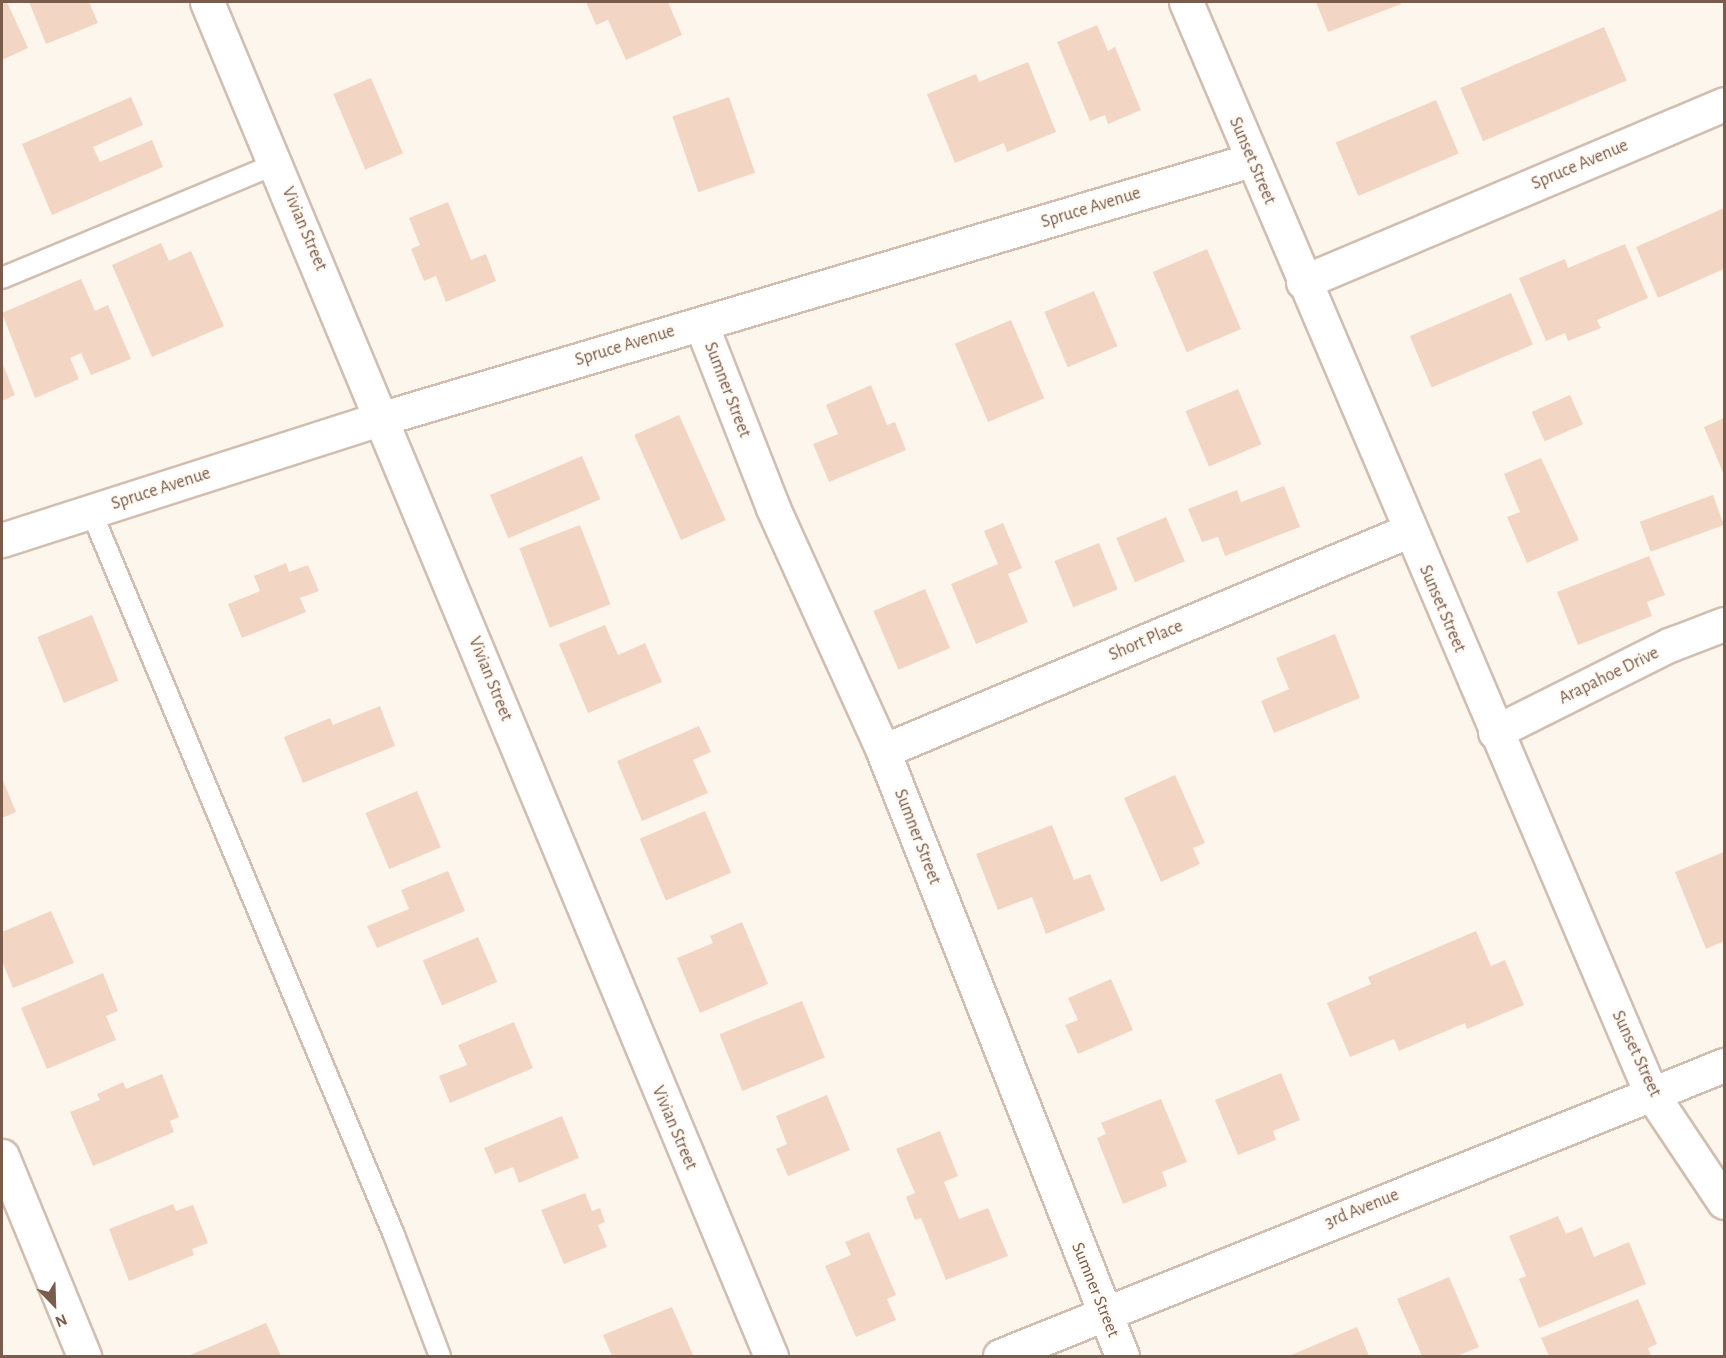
<!DOCTYPE html>
<style>
body{margin:0}
#map{position:relative;width:1726px;height:1358px;overflow:hidden;background:#fdf6ec;font-family:"Alegreya Sans",sans-serif}
div>[style]{position:absolute}
.building>*{inset:0;background:#f3d5c3;transform-origin:0 0}
.roads{filter:drop-shadow(2px 0 #d1beb0) drop-shadow(-2px 0 #d1beb0) drop-shadow(0 2px #d1beb0) drop-shadow(0 -2px #d1beb0)}
.lane>*{height:20px;margin:-10px;padding:0 10px;transform-origin:10px;border-radius:10px;background:#fff}
.street>*{height:33px;margin:-16.5px;padding:0 16.5px;transform-origin:16.5px;border-radius:16.5px;background:#fff}
.secondary>*{height:33px;margin:-16.5px;padding:0 16.5px;transform-origin:16.5px;border-radius:16.5px;background:#fff}
span{translate:-50% -50%;white-space:nowrap;text-align:center;line-height:1.15;-webkit-text-stroke:4.5px #fffaf3;paint-order:stroke}
.street-label{font-size:18px;color:#7a5c4d}
.frame{position:absolute;inset:0;border:3px solid #7a5c4d;pointer-events:none}
.north{position:absolute;left:24px;top:1274px;width:60px;height:60px;-webkit-text-stroke:4px #fffaf3;paint-order:stroke;rotate:157deg;font-size:16px;font-weight:700;line-height:24px;text-align:center;color:#7a5c4d}
.north::after{content:'';display:block;margin:auto;width:21px;height:27px;background:#7a5c4d;clip-path:polygon(50% 0,100% 100%,50% 72%,0 100%)}
</style>
<div id="map">
<div class="building">
<i style="clip-path:polygon(2px 2px,7px 2px,28px 48px,2px 60px)"></i>
<i style="clip-path:polygon(29px 2px,89px 2px,98px 23px,46px 44px)"></i>
<i style="clip-path:polygon(586px 2px,668px 2px,682px 35px,626px 60px,608px 20px,596px 25px)"></i>
<i style="clip-path:polygon(1316px 2px,1400px 2px,1401px 4px,1328px 32px)"></i>
<i style="clip-path:polygon(1097px 25px,1108px 51px,1115px 47px,1141px 110px,1108px 124px,1105px 115px,1090px 121px,1057px 42px)"></i>
<i style="left:1604px;top:27px;width:58px;height:156px;rotate:67deg"></i>
<i style="clip-path:polygon(1028px 62px,1056px 132px,1007px 152px,1004px 143px,955px 163px,927px 94px,976px 74px,979px 82px)"></i>
<i style="left:371px;top:78px;width:82px;height:41px;rotate:67deg"></i>
<i style="clip-path:polygon(131px 97px,143px 125px,93px 147px,100px 162px,152px 140px,163px 167px,52px 215px,22px 144px)"></i>
<i style="left:729px;top:97px;width:80px;height:60px;rotate:71deg"></i>
<i style="left:1436px;top:100px;width:58px;height:109px;rotate:67deg"></i>
<i style="clip-path:polygon(448px 202px,471px 260px,486px 254px,496px 281px,446px 302px,436px 276px,424px 281px,411px 249px,420px 245px,409px 218px)"></i>
<i style="clip-path:polygon(1724px 208px,1724px 269px,1658px 298px,1636px 247px)"></i>
<i style="clip-path:polygon(161px 243px,169px 261px,191px 251px,224px 326px,152px 357px,112px 265px)"></i>
<i style="clip-path:polygon(1625px 244px,1648px 298px,1597px 320px,1601px 328px,1568px 341px,1565px 333px,1546px 341px,1519px 278px,1565px 259px,1568px 268px)"></i>
<i style="left:1207px;top:249px;width:87px;height:59px;rotate:67deg"></i>
<i style="clip-path:polygon(81px 279px,95px 311px,108px 305px,131px 359px,91px 375px,81px 353px,70px 358px,79px 379px,35px 398px,2px 313px)"></i>
<i style="left:1094px;top:291px;width:60px;height:54px;rotate:67deg"></i>
<i style="left:1511px;top:293px;width:56px;height:110px;rotate:67deg"></i>
<i style="left:1011px;top:320px;width:85px;height:61px;rotate:67deg"></i>
<i style="clip-path:polygon(2px 362px,15px 395px,2px 401px)"></i>
<i style="clip-path:polygon(871px 385px,887px 425px,895px 422px,906px 450px,829px 482px,813px 444px,838px 434px,826px 405px)"></i>
<i style="left:1238px;top:389px;width:60px;height:57px;rotate:67deg"></i>
<i style="left:1570px;top:395px;width:32px;height:42px;rotate:66deg"></i>
<i style="left:679px;top:415px;width:115px;height:49px;rotate:66deg"></i>
<i style="clip-path:polygon(1724px 418px,1724px 475px,1704px 427px)"></i>
<i style="left:582px;top:456px;width:47px;height:100px;rotate:67deg"></i>
<i style="clip-path:polygon(1541px 458px,1579px 540px,1527px 563px,1507px 517px,1520px 512px,1504px 474px)"></i>
<i style="clip-path:polygon(1284px 486px,1300px 527px,1225px 556px,1218px 537px,1202px 542px,1188px 509px,1237px 490px,1241px 502px)"></i>
<i style="left:1713px;top:495px;width:32px;height:78px;rotate:70deg"></i>
<i style="left:1166px;top:517px;width:48px;height:54px;rotate:67deg"></i>
<i style="clip-path:polygon(1003px 523px,1022px 568px,1008px 574px,1028px 622px,976px 644px,951px 584px,998px 564px,984px 531px)"></i>
<i style="left:580px;top:525px;width:85px;height:65px;rotate:69deg"></i>
<i style="left:1099px;top:543px;width:50px;height:48px;rotate:68deg"></i>
<i style="clip-path:polygon(1649px 556px,1665px 595px,1647px 602px,1652px 616px,1578px 645px,1557px 592px)"></i>
<i style="clip-path:polygon(286px 563px,289px 572px,308px 565px,319px 591px,300px 598px,306px 612px,242px 638px,228px 604px,260px 591px,254px 576px)"></i>
<i style="left:925px;top:589px;width:64px;height:56px;rotate:67deg"></i>
<i style="left:92px;top:615px;width:71px;height:59px;rotate:68deg"></i>
<i style="clip-path:polygon(605px 625px,618px 655px,645px 643px,662px 682px,588px 713px,559px 644px)"></i>
<i style="clip-path:polygon(1335px 634px,1360px 698px,1274px 733px,1261px 701px,1289px 689px,1276px 658px)"></i>
<i style="clip-path:polygon(380px 706px,395px 746px,303px 783px,284px 737px,330px 718px,333px 725px)"></i>
<i style="clip-path:polygon(699px 726px,711px 752px,693px 760px,708px 793px,642px 821px,617px 761px)"></i>
<i style="clip-path:polygon(1175px 775px,1205px 843px,1193px 848px,1200px 864px,1161px 882px,1124px 798px)"></i>
<i style="clip-path:polygon(2px 778px,16px 812px,2px 818px)"></i>
<i style="left:417px;top:791px;width:61px;height:56px;rotate:67deg"></i>
<i style="left:705px;top:811px;width:67px;height:71px;rotate:67deg"></i>
<i style="clip-path:polygon(1052px 825px,1074px 880px,1090px 874px,1105px 910px,1046px 934px,1032px 897px,998px 910px,976px 854px)"></i>
<i style="clip-path:polygon(1724px 852px,1724px 941px,1706px 949px,1675px 872px)"></i>
<i style="clip-path:polygon(448px 871px,465px 911px,377px 948px,367px 926px,409px 909px,401px 890px)"></i>
<i style="clip-path:polygon(51px 911px,74px 963px,13px 988px,2px 961px,2px 932px)"></i>
<i style="clip-path:polygon(742px 922px,768px 984px,700px 1013px,677px 958px,713px 943px,710px 936px)"></i>
<i style="clip-path:polygon(1476px 931px,1491px 966px,1505px 960px,1524px 1005px,1467px 1029px,1465px 1023px,1399px 1051px,1394px 1039px,1350px 1057px,1327px 1003px,1371px 984px,1368px 977px)"></i>
<i style="left:478px;top:937px;width:49px;height:60px;rotate:67deg"></i>
<i style="clip-path:polygon(103px 973px,118px 1011px,106px 1016px,116px 1040px,47px 1069px,21px 1008px)"></i>
<i style="clip-path:polygon(1111px 979px,1133px 1030px,1078px 1054px,1065px 1025px,1078px 1020px,1068px 998px)"></i>
<i style="left:802px;top:1001px;width:61px;height:89px;rotate:68deg"></i>
<i style="clip-path:polygon(514px 1022px,533px 1068px,450px 1103px,439px 1076px,467px 1065px,458px 1045px)"></i>
<i style="clip-path:polygon(1281px 1073px,1300px 1120px,1273px 1131px,1276px 1140px,1238px 1155px,1215px 1100px)"></i>
<i style="clip-path:polygon(162px 1074px,179px 1117px,170px 1121px,174px 1132px,93px 1166px,70px 1112px,100px 1100px,97px 1094px,123px 1082px,126px 1089px)"></i>
<i style="clip-path:polygon(827px 1095px,850px 1150px,788px 1176px,776px 1149px,787px 1144px,776px 1116px)"></i>
<i style="clip-path:polygon(1161px 1099px,1187px 1162px,1162px 1172px,1167px 1186px,1123px 1204px,1097px 1138px,1106px 1134px,1101px 1123px)"></i>
<i style="clip-path:polygon(562px 1116px,579px 1158px,519px 1183px,513px 1167px,495px 1174px,484px 1148px)"></i>
<i style="clip-path:polygon(940px 1131px,958px 1176px,944px 1182px,959px 1219px,988px 1208px,1008px 1256px,946px 1280px,921px 1218px,915px 1220px,906px 1197px,915px 1193px,896px 1149px)"></i>
<i style="clip-path:polygon(585px 1193px,592px 1211px,600px 1208px,605px 1222px,598px 1225px,607px 1247px,564px 1264px,541px 1210px)"></i>
<i style="clip-path:polygon(173px 1204px,176px 1211px,193px 1205px,208px 1243px,192px 1249px,194px 1255px,129px 1281px,109px 1229px)"></i>
<i style="clip-path:polygon(1558px 1216px,1566px 1234px,1582px 1227px,1594px 1257px,1629px 1242px,1646px 1284px,1539px 1328px,1519px 1279px,1526px 1276px,1509px 1236px)"></i>
<i style="clip-path:polygon(869px 1232px,896px 1295px,887px 1299px,896px 1320px,856px 1337px,825px 1266px,851px 1255px,845px 1242px)"></i>
<i style="clip-path:polygon(1449px 1277px,1479px 1347px,1457px 1356px,1422px 1356px,1397px 1299px)"></i>
<i style="clip-path:polygon(1638px 1299px,1657px 1344px,1648px 1348px,1651px 1356px,1549px 1356px,1541px 1338px)"></i>
<i style="clip-path:polygon(672px 1307px,693px 1355px,612px 1356px,603px 1335px)"></i>
<i style="clip-path:polygon(266px 1323px,281px 1356px,188px 1356px)"></i>
<i style="clip-path:polygon(1357px 1327px,1369px 1356px,1289px 1356px)"></i>
</div>
<div class="roads">
<div class="lane">
<i style="left:2px;top:278px;width:297px;rotate:-22.6deg"></i>
<i style="left:91px;top:511px;width:785px;rotate:67.29deg"></i>
<i style="left:394px;top:1235px;width:129px;rotate:69.2deg"></i>
</div>
<div class="street">
<i style="left:207px;top:2px;width:1467px;rotate:67.39deg"></i>
<i style="left:1186px;top:2px;width:1186px;rotate:66.92deg"></i>
<i style="left:1651px;top:1093px;width:131px;rotate:56.2deg"></i>
<i style="left:1303px;top:282px;width:457px;rotate:-22.9deg"></i>
<i style="left:701px;top:324px;width:198px;rotate:68.6deg"></i>
<i style="left:773px;top:508px;width:267px;rotate:65.6deg"></i>
<i style="left:883px;top:751px;width:650px;rotate:68.44deg"></i>
<i style="left:2px;top:540px;width:400px;rotate:-17.8deg"></i>
<i style="left:383px;top:418px;width:906px;rotate:-16.55deg"></i>
<i style="left:1495px;top:732px;width:195px;rotate:-26.6deg"></i>
<i style="left:1669px;top:645px;width:59px;rotate:-20.9deg"></i>
<i style="left:883px;top:751px;width:569px;rotate:-22.74deg"></i>
<i style="left:2px;top:1156px;width:216px;rotate:67.7deg"></i>
</div>
<div class="secondary">
<i style="left:1000px;top:1356px;width:780px;rotate:-21.9deg"></i>
</div>
</div>
<div class="street-label">
<span style="left:1252px;top:161px;rotate:67deg">Sunset Street</span>
<span style="left:1580px;top:165px;rotate:-23deg">Spruce Avenue</span>
<span style="left:1091px;top:208px;rotate:-17deg">Spruce Avenue</span>
<span style="left:304px;top:229px;rotate:67deg">Vivian Street</span>
<span style="left:625px;top:346px;rotate:-17deg">Spruce Avenue</span>
<span style="left:727px;top:390px;rotate:69deg">Sumner Street</span>
<span style="left:161px;top:489px;rotate:-18deg">Spruce Avenue</span>
<span style="left:1442px;top:609px;rotate:67deg">Sunset Street</span>
<span style="left:1146px;top:641px;rotate:-23deg">Short Place</span>
<span style="left:1609px;top:676px;rotate:-26deg">Arapahoe Drive</span>
<span style="left:490px;top:679px;rotate:68deg">Vivian Street</span>
<span style="left:917px;top:837px;rotate:69deg">Sumner Street</span>
<span style="left:1636px;top:1054px;rotate:65deg">Sunset Street</span>
<span style="left:674px;top:1128px;rotate:67deg">Vivian Street</span>
<span style="left:1362px;top:1209px;rotate:-22deg">3rd Avenue</span>
<span style="left:1095px;top:1290px;rotate:68deg">Sumner Street</span>
</div>
<div class="frame"></div>
<div class="north">N</div>
</div>
